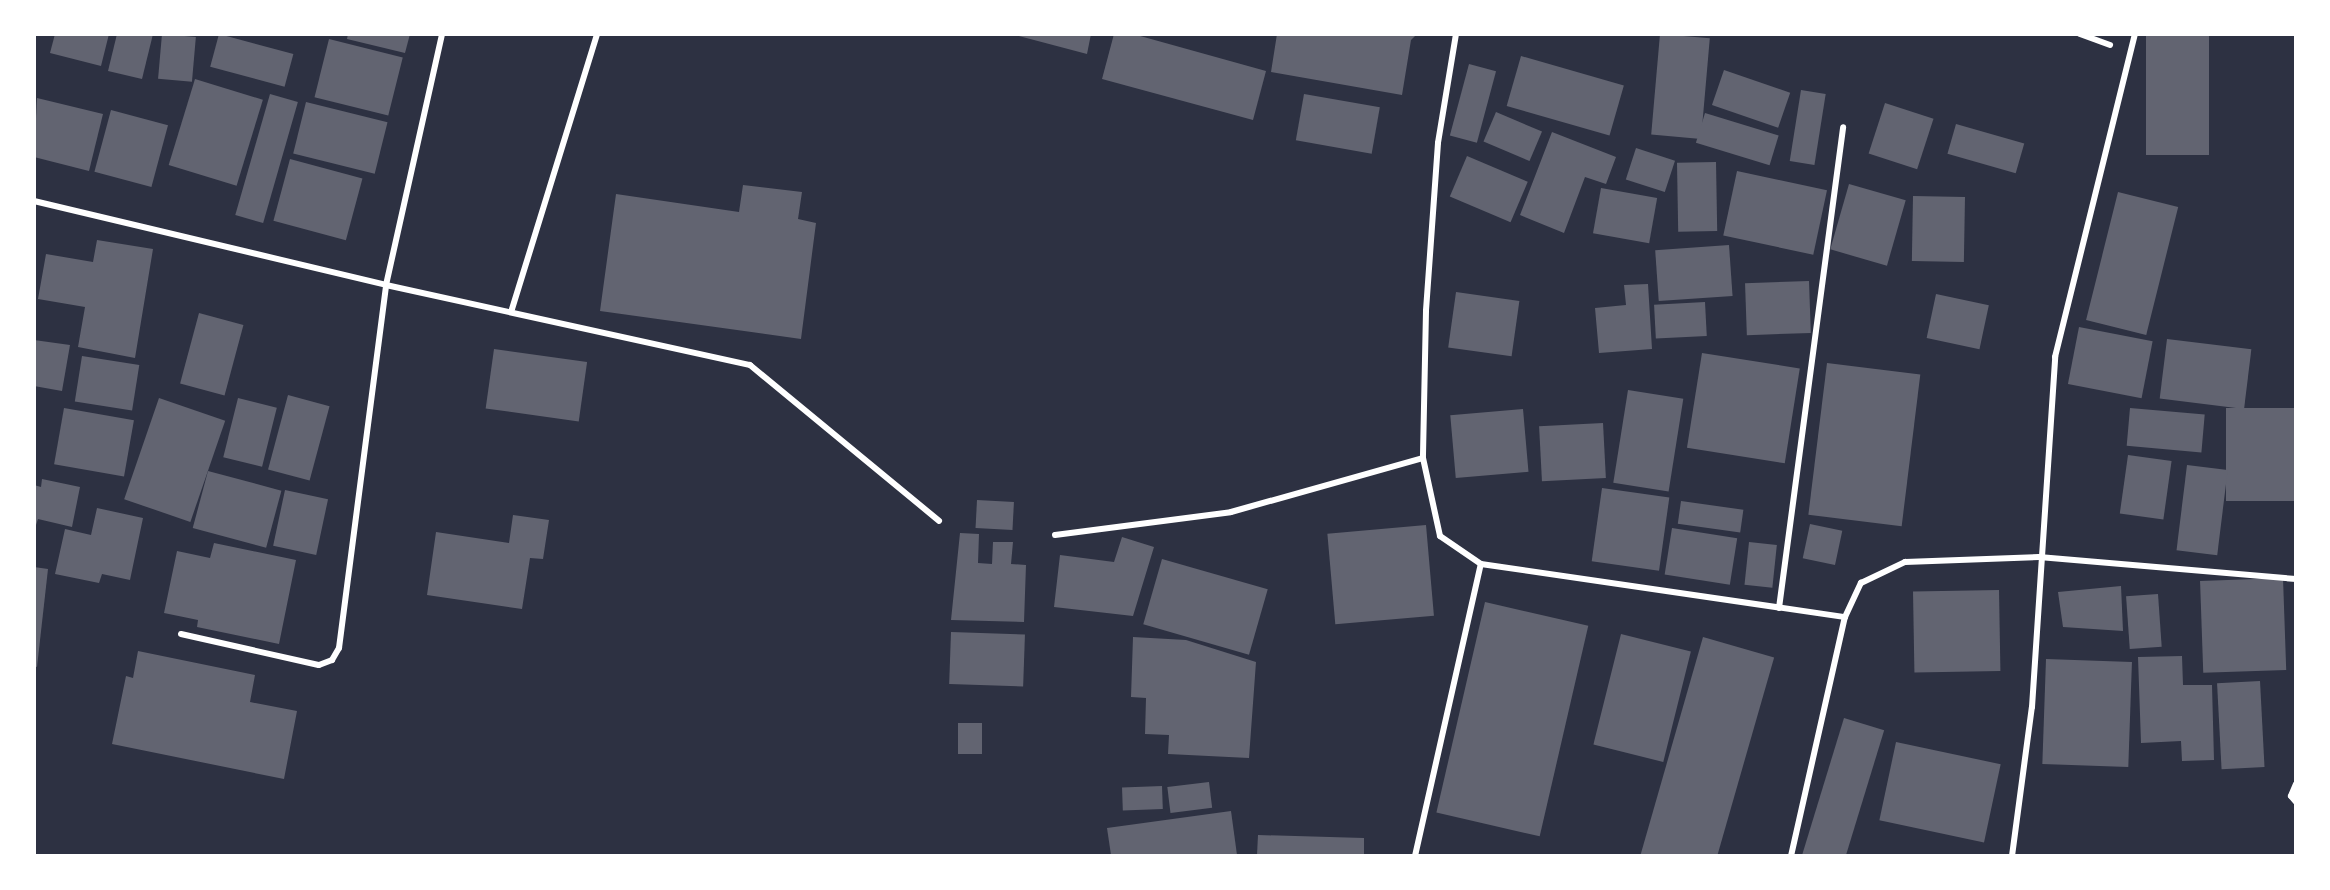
<!DOCTYPE html>
<style>
body{margin:0}
#map{position:relative;width:2330px;height:890px;overflow:hidden;background:#2d3142;font-family:Roboto,sans-serif}
div>[style]{position:absolute}
.building>*{inset:0;background:#626471;transform-origin:0 0}
.minor>*{height:6px;margin:-3px;padding:0 3px;transform-origin:3px;border-radius:3px;background:#fff}
span{translate:-50% -50%;white-space:nowrap;text-align:center;line-height:1.15;-webkit-text-stroke:6px #fff;paint-order:stroke}
.frame{position:absolute;inset:0;border:36px solid #fff;pointer-events:none}
</style>
<div id="map">
<div class="building">
<i style="clip-path:polygon(55px 34px,109px 34px,101px 66px,50px 53px)"></i>
<i style="clip-path:polygon(117px 34px,153px 34px,142px 79px,108px 71px)"></i>
<i style="left:162px;top:34px;width:34px;height:45px;rotate:5deg"></i>
<i style="left:219px;top:34px;width:77px;height:34px;rotate:15deg"></i>
<i style="clip-path:polygon(348px 34px,410px 34px,405px 53px,347px 39px)"></i>
<i style="clip-path:polygon(1011px 34px,1091px 34px,1087px 54px)"></i>
<i style="clip-path:polygon(1114px 34px,1133px 34px,1266px 71px,1253px 120px,1102px 79px)"></i>
<i style="clip-path:polygon(1277px 34px,1417px 34px,1411px 40px,1402px 95px,1271px 72px)"></i>
<i style="left:1660px;top:34px;width:50px;height:101px;rotate:5deg"></i>
<i style="left:2146px;top:34px;width:63px;height:121px"></i>
<i style="left:329px;top:39px;width:76px;height:60px;rotate:14deg"></i>
<i style="left:1521px;top:56px;width:107px;height:52px;rotate:16deg"></i>
<i style="left:1469px;top:64px;width:28px;height:74px;rotate:15deg"></i>
<i style="left:1724px;top:70px;width:70px;height:37px;rotate:19deg"></i>
<i style="left:195px;top:79px;width:71px;height:90px;rotate:17deg"></i>
<i style="left:1801px;top:90px;width:25px;height:72px;rotate:9deg"></i>
<i style="left:270px;top:94px;width:29px;height:126px;rotate:16deg"></i>
<i style="left:1304px;top:94px;width:77px;height:47px;rotate:10deg"></i>
<i style="clip-path:polygon(37px 98px,103px 114px,89px 171px,34px 157px)"></i>
<i style="left:306px;top:102px;width:84px;height:53px;rotate:14deg"></i>
<i style="left:1885px;top:103px;width:51px;height:53px;rotate:18deg"></i>
<i style="left:111px;top:110px;width:59px;height:64px;rotate:15deg"></i>
<i style="left:1496px;top:112px;width:50px;height:32px;rotate:23deg"></i>
<i style="left:1705px;top:113px;width:77px;height:31px;rotate:17deg"></i>
<i style="left:1956px;top:124px;width:71px;height:31px;rotate:16deg"></i>
<i style="clip-path:polygon(1552px 132px,1616px 157px,1606px 184px,1585px 177px,1564px 233px,1520px 215px)"></i>
<i style="left:1636px;top:148px;width:41px;height:33px;rotate:18deg"></i>
<i style="left:1467px;top:156px;width:66px;height:44px;rotate:23deg"></i>
<i style="left:290px;top:159px;width:75px;height:64px;rotate:15deg"></i>
<i style="left:1716px;top:162px;width:69px;height:39px;rotate:89deg"></i>
<i style="left:1737px;top:171px;width:92px;height:66px;rotate:12deg"></i>
<i style="left:1849px;top:184px;width:59px;height:68px;rotate:16deg"></i>
<i style="clip-path:polygon(743px 185px,802px 192px,798px 219px,816px 223px,801px 339px,600px 311px,616px 194px,739px 212px)"></i>
<i style="left:1601px;top:188px;width:57px;height:46px;rotate:10deg"></i>
<i style="left:2118px;top:192px;width:62px;height:132px;rotate:14deg"></i>
<i style="left:1913px;top:196px;width:52px;height:65px;rotate:1deg"></i>
<i style="clip-path:polygon(97px 240px,153px 249px,135px 358px,78px 347px,85px 307px,38px 299px,46px 254px,93px 262px)"></i>
<i style="left:1729px;top:245px;width:51px;height:74px;rotate:86deg"></i>
<i style="left:1809px;top:281px;width:52px;height:64px;rotate:88deg"></i>
<i style="clip-path:polygon(1648px 284px,1652px 349px,1599px 353px,1595px 308px,1626px 305px,1624px 285px)"></i>
<i style="left:1456px;top:292px;width:64px;height:56px;rotate:8deg"></i>
<i style="left:1936px;top:294px;width:54px;height:45px;rotate:12deg"></i>
<i style="left:1705px;top:302px;width:34px;height:51px;rotate:87deg"></i>
<i style="left:199px;top:313px;width:46px;height:73px;rotate:15deg"></i>
<i style="left:2079px;top:327px;width:75px;height:58px;rotate:11deg"></i>
<i style="left:2167px;top:339px;width:85px;height:60px;rotate:7deg"></i>
<i style="clip-path:polygon(34px 340px,70px 345px,62px 391px,34px 386px)"></i>
<i style="left:494px;top:349px;width:94px;height:60px;rotate:8deg"></i>
<i style="left:1702px;top:353px;width:99px;height:96px;rotate:9deg"></i>
<i style="left:82px;top:356px;width:58px;height:46px;rotate:9deg"></i>
<i style="left:1827px;top:363px;width:94px;height:153px;rotate:7deg"></i>
<i style="left:1628px;top:390px;width:56px;height:94px;rotate:9deg"></i>
<i style="left:288px;top:395px;width:43px;height:77px;rotate:15deg"></i>
<i style="left:159px;top:398px;width:70px;height:107px;rotate:19deg"></i>
<i style="left:238px;top:398px;width:40px;height:61px;rotate:14deg"></i>
<i style="left:64px;top:408px;width:71px;height:57px;rotate:10deg"></i>
<i style="left:2130px;top:408px;width:75px;height:38px;rotate:5deg"></i>
<i style="left:2295px;top:408px;width:93px;height:69px;rotate:90deg"></i>
<i style="left:1523px;top:409px;width:63px;height:73px;rotate:85deg"></i>
<i style="left:1603px;top:423px;width:55px;height:64px;rotate:87deg"></i>
<i style="left:2128px;top:455px;width:44px;height:59px;rotate:8deg"></i>
<i style="left:2187px;top:465px;width:41px;height:86px;rotate:7deg"></i>
<i style="left:208px;top:471px;width:76px;height:59px;rotate:15deg"></i>
<i style="clip-path:polygon(42px 479px,80px 487px,72px 527px,38px 519px,34px 531px,34px 485px,41px 487px)"></i>
<i style="left:1602px;top:488px;width:68px;height:74px;rotate:8deg"></i>
<i style="left:285px;top:490px;width:44px;height:57px;rotate:12deg"></i>
<i style="left:977px;top:500px;width:37px;height:28px;rotate:3deg"></i>
<i style="left:1681px;top:501px;width:63px;height:23px;rotate:8deg"></i>
<i style="clip-path:polygon(97px 508px,143px 518px,130px 580px,102px 574px,99px 583px,55px 574px,65px 529px,91px 535px)"></i>
<i style="clip-path:polygon(513px 515px,549px 520px,543px 559px,530px 558px,522px 609px,427px 595px,436px 532px,509px 543px)"></i>
<i style="left:1810px;top:524px;width:33px;height:35px;rotate:12deg"></i>
<i style="left:1426px;top:525px;width:91px;height:99px;rotate:85deg"></i>
<i style="left:1672px;top:528px;width:66px;height:47px;rotate:9deg"></i>
<i style="clip-path:polygon(960px 533px,979px 534px,978px 563px,992px 564px,993px 542px,1013px 542px,1011px 564px,1026px 565px,1024px 622px,951px 620px)"></i>
<i style="clip-path:polygon(1122px 537px,1154px 547px,1133px 616px,1054px 607px,1060px 555px,1114px 562px)"></i>
<i style="left:1749px;top:542px;width:28px;height:43px;rotate:6deg"></i>
<i style="clip-path:polygon(214px 543px,296px 560px,279px 644px,197px 627px,198px 620px,164px 613px,177px 551px,210px 558px)"></i>
<i style="left:1162px;top:559px;width:110px;height:68px;rotate:16deg"></i>
<i style="clip-path:polygon(34px 567px,48px 569px,37px 667px,34px 666px)"></i>
<i style="left:2283px;top:578px;width:92px;height:83px;rotate:88deg"></i>
<i style="clip-path:polygon(2121px 586px,2123px 631px,2063px 627px,2058px 592px)"></i>
<i style="left:1999px;top:590px;width:81px;height:86px;rotate:89deg"></i>
<i style="left:2158px;top:594px;width:53px;height:32px;rotate:86deg"></i>
<i style="left:1485px;top:602px;width:106px;height:216px;rotate:13deg"></i>
<i style="left:951px;top:632px;width:74px;height:52px;rotate:2deg"></i>
<i style="left:1621px;top:634px;width:72px;height:114px;rotate:14deg"></i>
<i style="clip-path:polygon(1133px 637px,1186px 640px,1256px 662px,1249px 758px,1168px 754px,1169px 735px,1145px 734px,1146px 698px,1131px 697px)"></i>
<i style="left:1703px;top:637px;width:74px;height:226px;rotate:16deg"></i>
<i style="clip-path:polygon(138px 651px,255px 675px,250px 702px,297px 711px,284px 779px,112px 744px,126px 676px,133px 678px)"></i>
<i style="clip-path:polygon(2182px 656px,2183px 685px,2212px 685px,2214px 760px,2182px 761px,2181px 741px,2141px 743px,2138px 657px)"></i>
<i style="left:2046px;top:659px;width:86px;height:105px;rotate:2deg"></i>
<i style="left:2260px;top:681px;width:86px;height:43px;rotate:87deg"></i>
<i style="left:1844px;top:718px;width:42px;height:143px;rotate:17deg"></i>
<i style="left:958px;top:723px;width:24px;height:31px"></i>
<i style="left:1896px;top:742px;width:107px;height:80px;rotate:12deg"></i>
<i style="left:1209px;top:782px;width:26px;height:42px;rotate:83deg"></i>
<i style="left:1162px;top:786px;width:23px;height:40px;rotate:88deg"></i>
<i style="clip-path:polygon(1231px 811px,1237px 855px,1111px 855px,1107px 828px)"></i>
<i style="clip-path:polygon(1258px 835px,1364px 838px,1364px 855px,1257px 855px)"></i>
</div>
<div class="minor">
<i style="left:1456px;top:34px;width:110px;rotate:99.4deg"></i>
<i style="left:1438px;top:143px;width:168px;rotate:94.1deg"></i>
<i style="left:1426px;top:311px;width:147px;rotate:91.2deg"></i>
<i style="left:1423px;top:458px;width:80px;rotate:77.7deg"></i>
<i style="left:1440px;top:536px;width:50px;rotate:34.3deg"></i>
<i style="left:1481px;top:564px;width:368px;rotate:8.3deg"></i>
<i style="left:1845px;top:617px;width:38px;rotate:-65deg"></i>
<i style="left:1861px;top:583px;width:49px;rotate:-25.5deg"></i>
<i style="left:1905px;top:562px;width:134px;rotate:-2.1deg"></i>
<i style="left:2039px;top:557px;width:258px;rotate:4.9deg"></i>
<i style="left:2080px;top:34px;width:32px;rotate:20deg"></i>
<i style="left:34px;top:201px;width:362px;rotate:13.4deg"></i>
<i style="left:386px;top:285px;width:257px;rotate:-77.4deg"></i>
<i style="left:512px;top:309px;width:288px;rotate:-72.8deg"></i>
<i style="left:1055px;top:535px;width:177px;rotate:-7.4deg"></i>
<i style="left:1231px;top:512px;width:199px;rotate:-15.7deg"></i>
<i style="left:1779px;top:608px;width:485px;rotate:-82.4deg"></i>
<i style="left:181px;top:634px;width:141px;rotate:12.7deg"></i>
<i style="left:319px;top:665px;width:14px;rotate:-21deg"></i>
<i style="left:332px;top:660px;width:14px;rotate:-60deg"></i>
<i style="left:339px;top:648px;width:366px;rotate:-82.6deg"></i>
<i style="left:386px;top:285px;width:373px;rotate:12.4deg"></i>
<i style="left:750px;top:365px;width:245px;rotate:39.5deg"></i>
<i style="left:2296px;top:784px;width:13px;rotate:113deg"></i>
<i style="left:2291px;top:796px;width:8px;rotate:50deg"></i>
<i style="left:1415px;top:856px;width:299px;rotate:-77.3deg"></i>
<i style="left:1791px;top:856px;width:245px;rotate:-77.3deg"></i>
<i style="left:2012px;top:856px;width:150px;rotate:-82.4deg"></i>
<i style="left:2032px;top:707px;width:351px;rotate:-86.2deg"></i>
<i style="left:2055px;top:357px;width:333px;rotate:-76.1deg"></i>
</div>
<div class="frame"></div>
</div>
